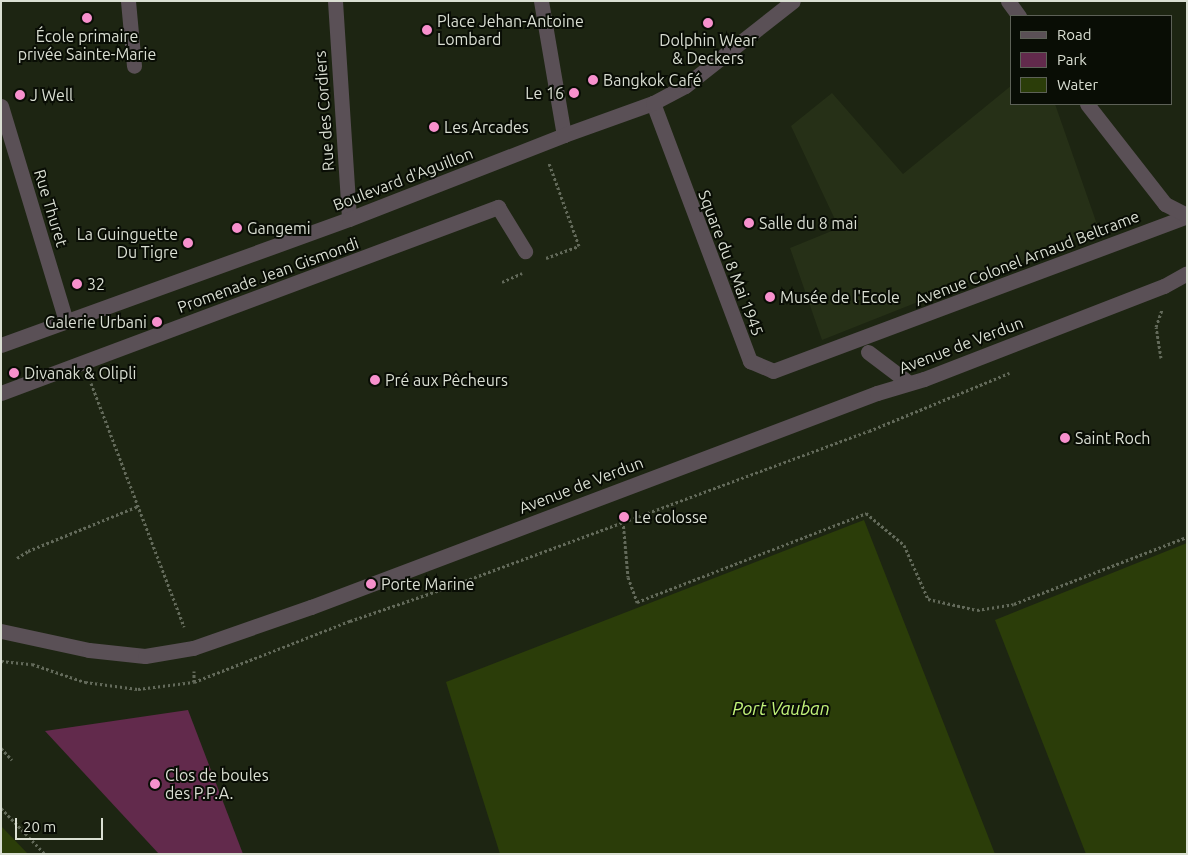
<!DOCTYPE html>
<meta charset="utf-8">
<style>
body{margin:0}
#map{position:relative;width:1188px;height:855px;overflow:hidden;background:#1d2512;font-family:Ubuntu,sans-serif}
div>[style]{position:absolute}
.built>*{inset:0;background:#263017}
.green>*{inset:0;background:#622a4c}
.water>*{inset:0;background:#2b3d09}
.path>*{height:3px;margin-top:-1.5px;transform-origin:0;background:repeating-linear-gradient(90deg,#636a5a 0 2.5px,transparent 0 5px)}
.minor>*{height:15px;margin:-7.5px;padding:0 7.5px;transform-origin:7.5px;border-radius:7.5px;background:#5a5056}
.dots>*{width:14px;height:14px;translate:-50% -50%;box-sizing:border-box;border:2px solid #090d05;border-radius:50%}
span{translate:-50% -50%;white-space:nowrap;text-align:center;line-height:1.15;-webkit-text-stroke:4px #090d05;paint-order:stroke}
.poi-label{font-size:16px;color:#dadfd3}
.left{translate:0 -50%;text-align:left}
.right{translate:-100% -50%;text-align:right}
.street-label{font-size:16px;color:#dadfd3}
.water-label{font-size:18px;color:#c2f37a;font-style:italic}
.frame{position:absolute;inset:0;border:2px solid #dadfd3;pointer-events:none}
.legend{position:absolute;left:1010px;top:15px;width:162px;height:90px;box-sizing:border-box;background:#090d05;border:1px solid #5d6157;margin:0;padding:6px 9px;list-style:none;font-size:15px;color:#dadfd3}
.legend li{display:flex;align-items:center;gap:10px;height:25px}
.legend b{width:25px;border:1px solid #5d6157}
.scale{position:absolute;left:15px;top:818px;width:88px;height:22px;box-sizing:border-box;border:2px solid #dadfd3;border-top:0;padding-left:6px;font-size:15px;line-height:18px;white-space:nowrap;color:#dadfd3;-webkit-text-stroke:4px #090d05;paint-order:stroke}
</style>
<div id="map">
<div class="built">
<i style="clip-path:polygon(1012px 85px,1012px 104px,1055px 104px,1099px 230px,822px 340px,790px 248px,839px 228px,791px 126px,832px 93px,903px 174px)"></i>
</div>
<div class="green">
<i style="clip-path:polygon(188px 710px,243px 854px,159px 854px,45px 731px)"></i>
</div>
<div class="water">
<i style="clip-path:polygon(864px 520px,995px 854px,500px 854px,446px 682px)"></i>
<i style="clip-path:polygon(1187px 543px,1187px 854px,1086px 854px,995px 620px)"></i>
<i style="clip-path:polygon(1px 826px,28px 854px,1px 854px)"></i>
</div>
<div class="path">
<i style="left:546px;top:258px;width:35px;rotate:-20deg"></i>
<i style="left:579px;top:246px;width:88px;rotate:-109.9deg"></i>
<i style="left:502px;top:282px;width:22px;rotate:-24deg"></i>
<i style="left:1161px;top:358px;width:31px;rotate:-99deg"></i>
<i style="left:1156px;top:327px;width:18px;rotate:-71deg"></i>
<i style="left:91px;top:383px;width:261px;rotate:69.1deg"></i>
<i style="left:620px;top:513px;width:9px;rotate:69deg"></i>
<i style="left:623px;top:521px;width:56px;rotate:84.9deg"></i>
<i style="left:628px;top:577px;width:27px;rotate:70deg"></i>
<i style="left:637px;top:602px;width:246px;rotate:-21.2deg"></i>
<i style="left:866px;top:513px;width:50px;rotate:40.1deg"></i>
<i style="left:904px;top:545px;width:59px;rotate:66deg"></i>
<i style="left:928px;top:599px;width:50px;rotate:12.7deg"></i>
<i style="left:977px;top:610px;width:37px;rotate:-9deg"></i>
<i style="left:1014px;top:604px;width:186px;rotate:-21.2deg"></i>
<i style="left:17px;top:558px;width:13px;rotate:-32deg"></i>
<i style="left:28px;top:551px;width:119px;rotate:-22.2deg"></i>
<i style="left:1px;top:661px;width:31px;rotate:6deg"></i>
<i style="left:32px;top:664px;width:56px;rotate:18.8deg"></i>
<i style="left:85px;top:682px;width:53px;rotate:7.5deg"></i>
<i style="left:138px;top:689px;width:56px;rotate:-7.1deg"></i>
<i style="left:194px;top:682px;width:11px;rotate:-90deg"></i>
<i style="left:194px;top:682px;width:168px;rotate:-21.4deg"></i>
<i style="left:350px;top:621px;width:102px;rotate:-19deg"></i>
<i style="left:446px;top:588px;width:451px;rotate:-20.4deg"></i>
<i style="left:869px;top:431px;width:152px;rotate:-22.5deg"></i>
<i style="left:1px;top:748px;width:16px;rotate:47deg"></i>
<i style="left:1px;top:808px;width:64px;rotate:46.3deg"></i>
</div>
<div class="minor">
<i style="left:128px;top:1px;width:65px;rotate:84.7deg"></i>
<i style="left:335px;top:1px;width:218px;rotate:86.3deg"></i>
<i style="left:541px;top:1px;width:136px;rotate:80.3deg"></i>
<i style="left:1008px;top:1px;width:19px;rotate:54deg"></i>
<i style="left:653px;top:103px;width:276px;rotate:69.4deg"></i>
<i style="left:750px;top:361px;width:25px;rotate:23deg"></i>
<i style="left:773px;top:371px;width:442px;rotate:-20.5deg"></i>
<i style="left:1087px;top:104px;width:127px;rotate:52deg"></i>
<i style="left:1165px;top:204px;width:25px;rotate:27deg"></i>
<i style="left:1px;top:106px;width:225px;rotate:73.2deg"></i>
<i style="left:1px;top:345px;width:370px;rotate:-19.9deg"></i>
<i style="left:349px;top:219px;width:231px;rotate:-21.3deg"></i>
<i style="left:564px;top:135px;width:95px;rotate:-19.8deg"></i>
<i style="left:653px;top:103px;width:36px;rotate:-28deg"></i>
<i style="left:685px;top:86px;width:137px;rotate:-38.2deg"></i>
<i style="left:868px;top:352px;width:51px;rotate:37.1deg"></i>
<i style="left:1px;top:393px;width:531px;rotate:-20.52deg"></i>
<i style="left:498px;top:207px;width:52px;rotate:58.5deg"></i>
<i style="left:1px;top:631px;width:90px;rotate:12.2deg"></i>
<i style="left:89px;top:650px;width:56px;rotate:6.1deg"></i>
<i style="left:145px;top:656px;width:49px;rotate:-9.5deg"></i>
<i style="left:193px;top:648px;width:125px;rotate:-19.2deg"></i>
<i style="left:311px;top:607px;width:605px;rotate:-20.71deg"></i>
<i style="left:877px;top:393px;width:49px;rotate:-16.6deg"></i>
<i style="left:924px;top:379px;width:257px;rotate:-21.2deg"></i>
<i style="left:1164px;top:286px;width:26px;rotate:-29deg"></i>
</div>
<div class="dots">
<i style="left:87px;top:18px;background:#f790cd"></i>
<i style="left:708px;top:23px;background:#f790cd"></i>
<i style="left:427px;top:30px;background:#f790cd"></i>
<i style="left:593px;top:80px;background:#f790cd"></i>
<i style="left:574px;top:93px;background:#f790cd"></i>
<i style="left:20px;top:95px;background:#f790cd"></i>
<i style="left:434px;top:127px;background:#f790cd"></i>
<i style="left:749px;top:223px;background:#f790cd"></i>
<i style="left:237px;top:228px;background:#f790cd"></i>
<i style="left:188px;top:243px;background:#f790cd"></i>
<i style="left:77px;top:284px;background:#f790cd"></i>
<i style="left:770px;top:297px;background:#f790cd"></i>
<i style="left:157px;top:322px;background:#f790cd"></i>
<i style="left:14px;top:373px;background:#f790cd"></i>
<i style="left:375px;top:380px;background:#f790cd"></i>
<i style="left:1065px;top:438px;background:#f790cd"></i>
<i style="left:624px;top:517px;background:#f790cd"></i>
<i style="left:371px;top:584px;background:#f790cd"></i>
<i style="left:155px;top:784px;background:#f790cd"></i>
</div>
<div class="poi-label">
<span class="left" style="left:437px;top:30px">Place Jehan-Antoine<br>Lombard</span>
<span style="left:87px;top:45px">École primaire<br>privée Sainte-Marie</span>
<span style="left:708px;top:49px">Dolphin Wear<br>&amp; Deckers</span>
<span class="left" style="left:603px;top:80px">Bangkok Café</span>
<span class="right" style="left:564px;top:93px">Le 16</span>
<span class="left" style="left:30px;top:95px">J Well</span>
<span class="left" style="left:444px;top:127px">Les Arcades</span>
<span class="left" style="left:759px;top:223px">Salle du 8 mai</span>
<span class="left" style="left:247px;top:228px">Gangemi</span>
<span class="right" style="left:178px;top:243px">La Guinguette<br>Du Tigre</span>
<span class="left" style="left:87px;top:284px">32</span>
<span class="left" style="left:780px;top:297px">Musée de l'Ecole</span>
<span class="right" style="left:147px;top:322px">Galerie Urbani</span>
<span class="left" style="left:24px;top:373px">Divanak &amp; Olipli</span>
<span class="left" style="left:385px;top:380px">Pré aux Pêcheurs</span>
<span class="left" style="left:1075px;top:438px">Saint Roch</span>
<span class="left" style="left:634px;top:517px">Le colosse</span>
<span class="left" style="left:381px;top:584px">Porte Marine</span>
<span class="left" style="left:165px;top:784px">Clos de boules<br>des P.P.A.</span>
</div>
<div class="street-label">
<span style="left:324px;top:111px;rotate:-94deg">Rue des Cordiers</span>
<span style="left:403px;top:179px;rotate:-21deg">Boulevard d'Aguillon</span>
<span style="left:51px;top:208px;rotate:73deg">Rue Thuret</span>
<span style="left:1027px;top:258px;rotate:-21deg">Avenue Colonel Arnaud Beltrame</span>
<span style="left:731px;top:263px;rotate:69deg">Square du 8 Mai 1945</span>
<span style="left:268px;top:275px;rotate:-20deg">Promenade Jean Gismondi</span>
<span style="left:961px;top:345px;rotate:-21deg">Avenue de Verdun</span>
<span style="left:581px;top:485px;rotate:-21deg">Avenue de Verdun</span>
</div>
<div class="water-label">
<span style="left:781px;top:708px">Port Vauban</span>
</div>
<div class="frame"></div>
<ul class="legend">
<li><b style="height:6px;background:#5a5056"></b>Road</li>
<li><b style="height:14px;background:#622a4c"></b>Park</li>
<li><b style="height:14px;background:#2b3d09"></b>Water</li>
</ul>
<div class="scale">20 m</div>
</div>
